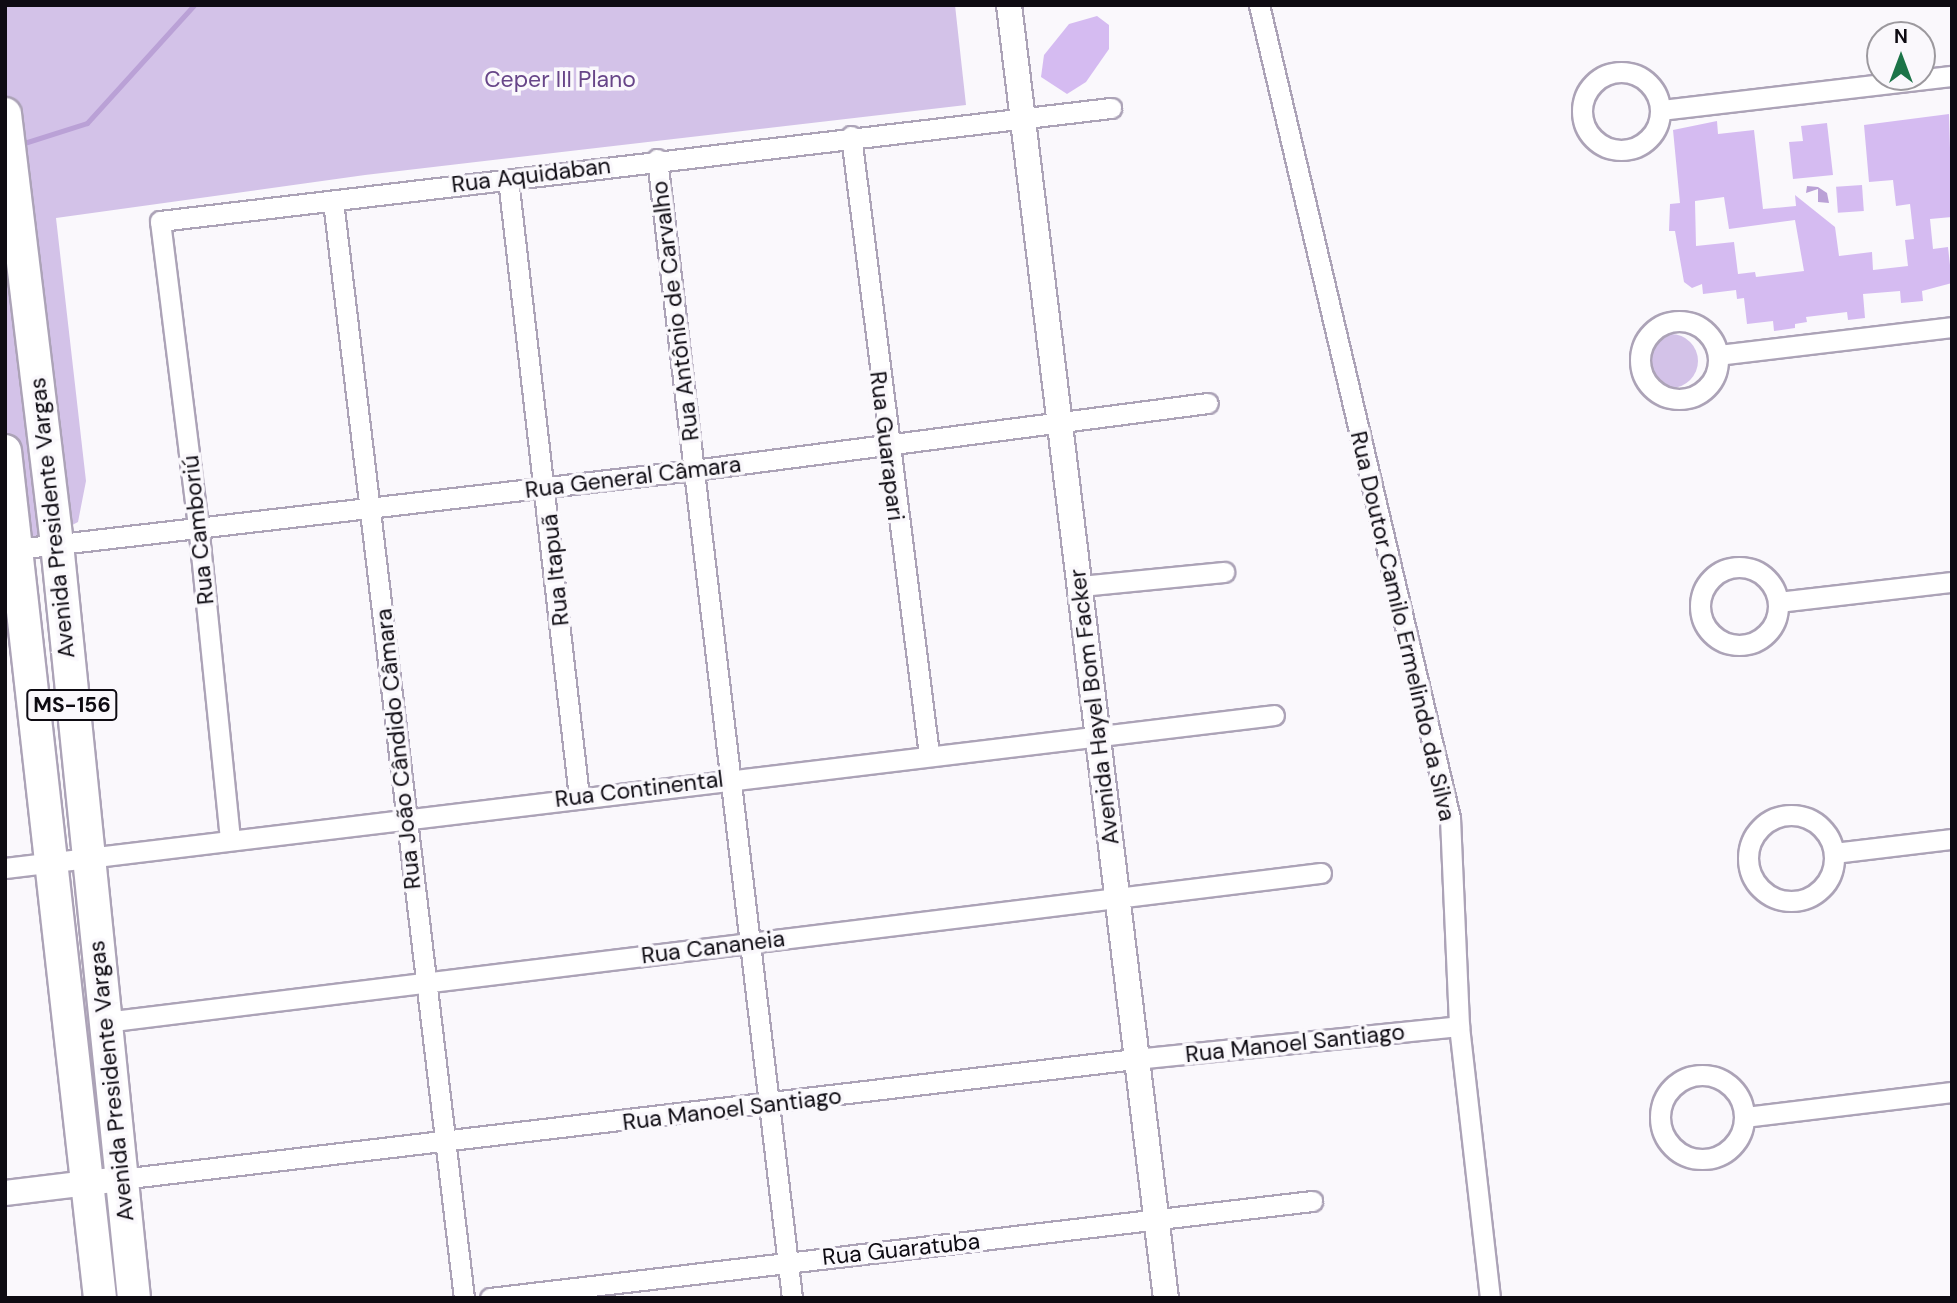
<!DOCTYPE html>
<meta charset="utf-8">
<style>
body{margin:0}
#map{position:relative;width:1957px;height:1303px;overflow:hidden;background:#faf8fc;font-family:"DM Sans",sans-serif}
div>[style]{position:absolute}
.green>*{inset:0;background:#d3c2e8}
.round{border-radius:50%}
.water>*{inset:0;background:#baa1d6}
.stream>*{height:5px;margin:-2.5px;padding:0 2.5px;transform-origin:2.5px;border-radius:2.5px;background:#baa1d6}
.building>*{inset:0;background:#d5bbf1;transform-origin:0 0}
.roads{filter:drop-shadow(2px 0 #aca3b7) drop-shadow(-2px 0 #aca3b7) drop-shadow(0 2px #aca3b7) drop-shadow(0 -2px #aca3b7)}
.minor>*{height:19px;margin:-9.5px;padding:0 9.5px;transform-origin:9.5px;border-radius:9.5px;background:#fff}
.minor>.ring{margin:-9.5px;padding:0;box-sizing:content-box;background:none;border:19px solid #fff;border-radius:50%}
.tertiary>*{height:24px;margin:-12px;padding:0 12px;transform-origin:12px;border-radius:12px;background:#fff}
.primary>*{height:32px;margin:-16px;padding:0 16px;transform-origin:16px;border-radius:16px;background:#fff}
span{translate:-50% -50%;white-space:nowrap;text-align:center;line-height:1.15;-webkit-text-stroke:7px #faf8fc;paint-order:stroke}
.shield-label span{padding:2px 5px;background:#faf8fc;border:2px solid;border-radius:5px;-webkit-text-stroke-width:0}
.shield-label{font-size:21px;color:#0e0b12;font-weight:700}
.park-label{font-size:23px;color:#674588}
.street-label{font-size:23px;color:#0e0b12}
.frame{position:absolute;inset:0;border:7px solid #0e0b12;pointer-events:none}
.north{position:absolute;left:1866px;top:21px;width:70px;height:70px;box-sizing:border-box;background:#faf8fc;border:2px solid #9c999e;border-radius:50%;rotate:0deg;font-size:19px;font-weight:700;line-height:28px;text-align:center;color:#0e0b12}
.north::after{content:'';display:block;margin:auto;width:24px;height:32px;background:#1c7448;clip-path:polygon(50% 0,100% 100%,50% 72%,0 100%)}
</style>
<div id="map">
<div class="green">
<i style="clip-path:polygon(5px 5px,955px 5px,966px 105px,365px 175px,56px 218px,86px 481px,78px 522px,5px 560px)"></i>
<i class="round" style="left:1644px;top:334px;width:54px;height:54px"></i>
</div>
<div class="water">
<i style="clip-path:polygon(1807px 186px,1818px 187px,1827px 193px,1829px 203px,1818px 202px,1818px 189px,1806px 193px)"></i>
</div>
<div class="stream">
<i style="left:21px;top:144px;width:69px;rotate:-17.7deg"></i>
<i style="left:87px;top:123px;width:159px;rotate:-47.8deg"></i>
</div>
<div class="building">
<i style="clip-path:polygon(1097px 16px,1109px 25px,1109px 49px,1086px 82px,1067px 94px,1041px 77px,1044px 55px,1069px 24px)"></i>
<i style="clip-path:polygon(evenodd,1949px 114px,1952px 217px,1930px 219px,1933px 249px,1948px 247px,1952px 283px,1922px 291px,1923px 301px,1901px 303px,1900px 291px,1863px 294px,1865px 318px,1848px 320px,1847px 312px,1806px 317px,1807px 322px,1795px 324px,1795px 328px,1774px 331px,1773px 321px,1747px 324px,1744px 298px,1737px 299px,1736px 290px,1703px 294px,1702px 284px,1692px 288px,1684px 282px,1675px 231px,1669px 231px,1670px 204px,1680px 203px,1673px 130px,1717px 121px,1718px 134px,1754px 130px,1763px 209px,1796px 206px,1795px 195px,1835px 227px,1839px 256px,1872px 252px,1873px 270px,1908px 266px,1905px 240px,1914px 239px,1910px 204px,1896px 206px,1893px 180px,1869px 182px,1864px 125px,1949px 114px,1724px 197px,1729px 229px,1795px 220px,1804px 271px,1756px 277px,1755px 272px,1738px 274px,1734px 242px,1696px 246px,1695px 201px,1724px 197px)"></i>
<i style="clip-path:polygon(1827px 123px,1833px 175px,1793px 179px,1789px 142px,1803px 141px,1801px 126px)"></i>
<i style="left:1862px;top:185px;width:26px;height:26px;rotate:86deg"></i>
</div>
<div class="roads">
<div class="minor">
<i style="left:1259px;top:5px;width:835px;rotate:76.78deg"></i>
<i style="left:1450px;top:818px;width:208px;rotate:87.5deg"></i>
<i style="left:1459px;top:1026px;width:274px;rotate:83.5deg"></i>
<i class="ring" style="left:1582px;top:72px;width:59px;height:59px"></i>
<i style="left:1661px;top:110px;width:293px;rotate:-6.7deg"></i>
<i style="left:851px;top:136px;width:623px;rotate:82.81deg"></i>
<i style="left:657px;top:159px;width:1147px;rotate:83.24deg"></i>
<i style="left:508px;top:179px;width:621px;rotate:83.44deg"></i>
<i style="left:333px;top:201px;width:1105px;rotate:83.19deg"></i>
<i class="ring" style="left:1640px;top:321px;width:59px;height:59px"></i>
<i style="left:1718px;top:355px;width:236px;rotate:-6.8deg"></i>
<i style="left:17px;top:549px;width:682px;rotate:-6.66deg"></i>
<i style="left:694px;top:470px;width:518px;rotate:-7.43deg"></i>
<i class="ring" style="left:1700px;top:567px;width:59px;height:59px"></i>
<i style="left:1080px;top:586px;width:145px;rotate:-5.6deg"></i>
<i style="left:1778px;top:602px;width:175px;rotate:-6.6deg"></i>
<i class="ring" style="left:1748px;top:815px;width:67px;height:67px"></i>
<i style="left:230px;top:839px;width:315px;rotate:-95.8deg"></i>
<i style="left:198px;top:526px;width:307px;rotate:-97.1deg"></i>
<i style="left:160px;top:221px;width:958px;rotate:-6.78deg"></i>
<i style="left:1834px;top:853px;width:119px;rotate:-6.8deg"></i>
<i style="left:5px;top:868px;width:1278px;rotate:-6.87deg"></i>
<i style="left:105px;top:1022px;width:1225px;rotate:-6.99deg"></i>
<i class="ring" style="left:1660px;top:1075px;width:65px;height:65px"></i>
<i style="left:1745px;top:1117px;width:209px;rotate:-6.9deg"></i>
<i style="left:121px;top:1179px;width:1021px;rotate:-6.75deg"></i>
<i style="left:1135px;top:1059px;width:326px;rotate:-5.8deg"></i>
<i style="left:490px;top:1298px;width:828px;rotate:-6.73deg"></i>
</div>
<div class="tertiary">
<i style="left:1009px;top:5px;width:1302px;rotate:83.08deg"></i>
<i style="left:5px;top:1193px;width:117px;rotate:-6.9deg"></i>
</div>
<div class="primary">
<i style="left:5px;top:114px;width:433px;rotate:83.1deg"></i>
<i style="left:57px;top:544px;width:758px;rotate:84.17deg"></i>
<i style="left:5px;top:451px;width:852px;rotate:83.6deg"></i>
</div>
</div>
<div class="shield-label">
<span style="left:72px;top:705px">MS-156</span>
</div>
<div class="park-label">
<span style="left:560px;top:79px">Ceper III Plano</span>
</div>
<div class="street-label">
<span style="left:531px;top:175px;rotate:-7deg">Rua Aquidaban</span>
<span style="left:675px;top:311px;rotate:-97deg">Rua Antônio de Carvalho</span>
<span style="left:887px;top:446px;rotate:83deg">Rua Guarapari</span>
<span style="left:633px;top:477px;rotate:-7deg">Rua General Câmara</span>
<span style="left:52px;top:518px;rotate:-96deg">Avenida Presidente Vargas</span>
<span style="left:198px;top:530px;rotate:-96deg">Rua Camboriú</span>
<span style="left:555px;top:570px;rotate:-96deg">Rua Itapuã</span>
<span style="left:1403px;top:626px;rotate:77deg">Rua Doutor Camilo Ermelindo da Silva</span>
<span style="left:1094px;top:707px;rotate:-97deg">Avenida Hayel Bom Facker</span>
<span style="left:398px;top:749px;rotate:-96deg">Rua João Cândido Câmara</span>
<span style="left:639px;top:789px;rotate:-7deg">Rua Continental</span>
<span style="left:713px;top:947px;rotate:-7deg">Rua Cananeia</span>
<span style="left:1295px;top:1043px;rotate:-6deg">Rua Manoel Santiago</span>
<span style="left:111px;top:1081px;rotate:-96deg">Avenida Presidente Vargas</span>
<span style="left:732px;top:1109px;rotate:-7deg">Rua Manoel Santiago</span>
<span style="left:901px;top:1249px;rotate:-6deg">Rua Guaratuba</span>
</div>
<div class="frame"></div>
<div class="north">N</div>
</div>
